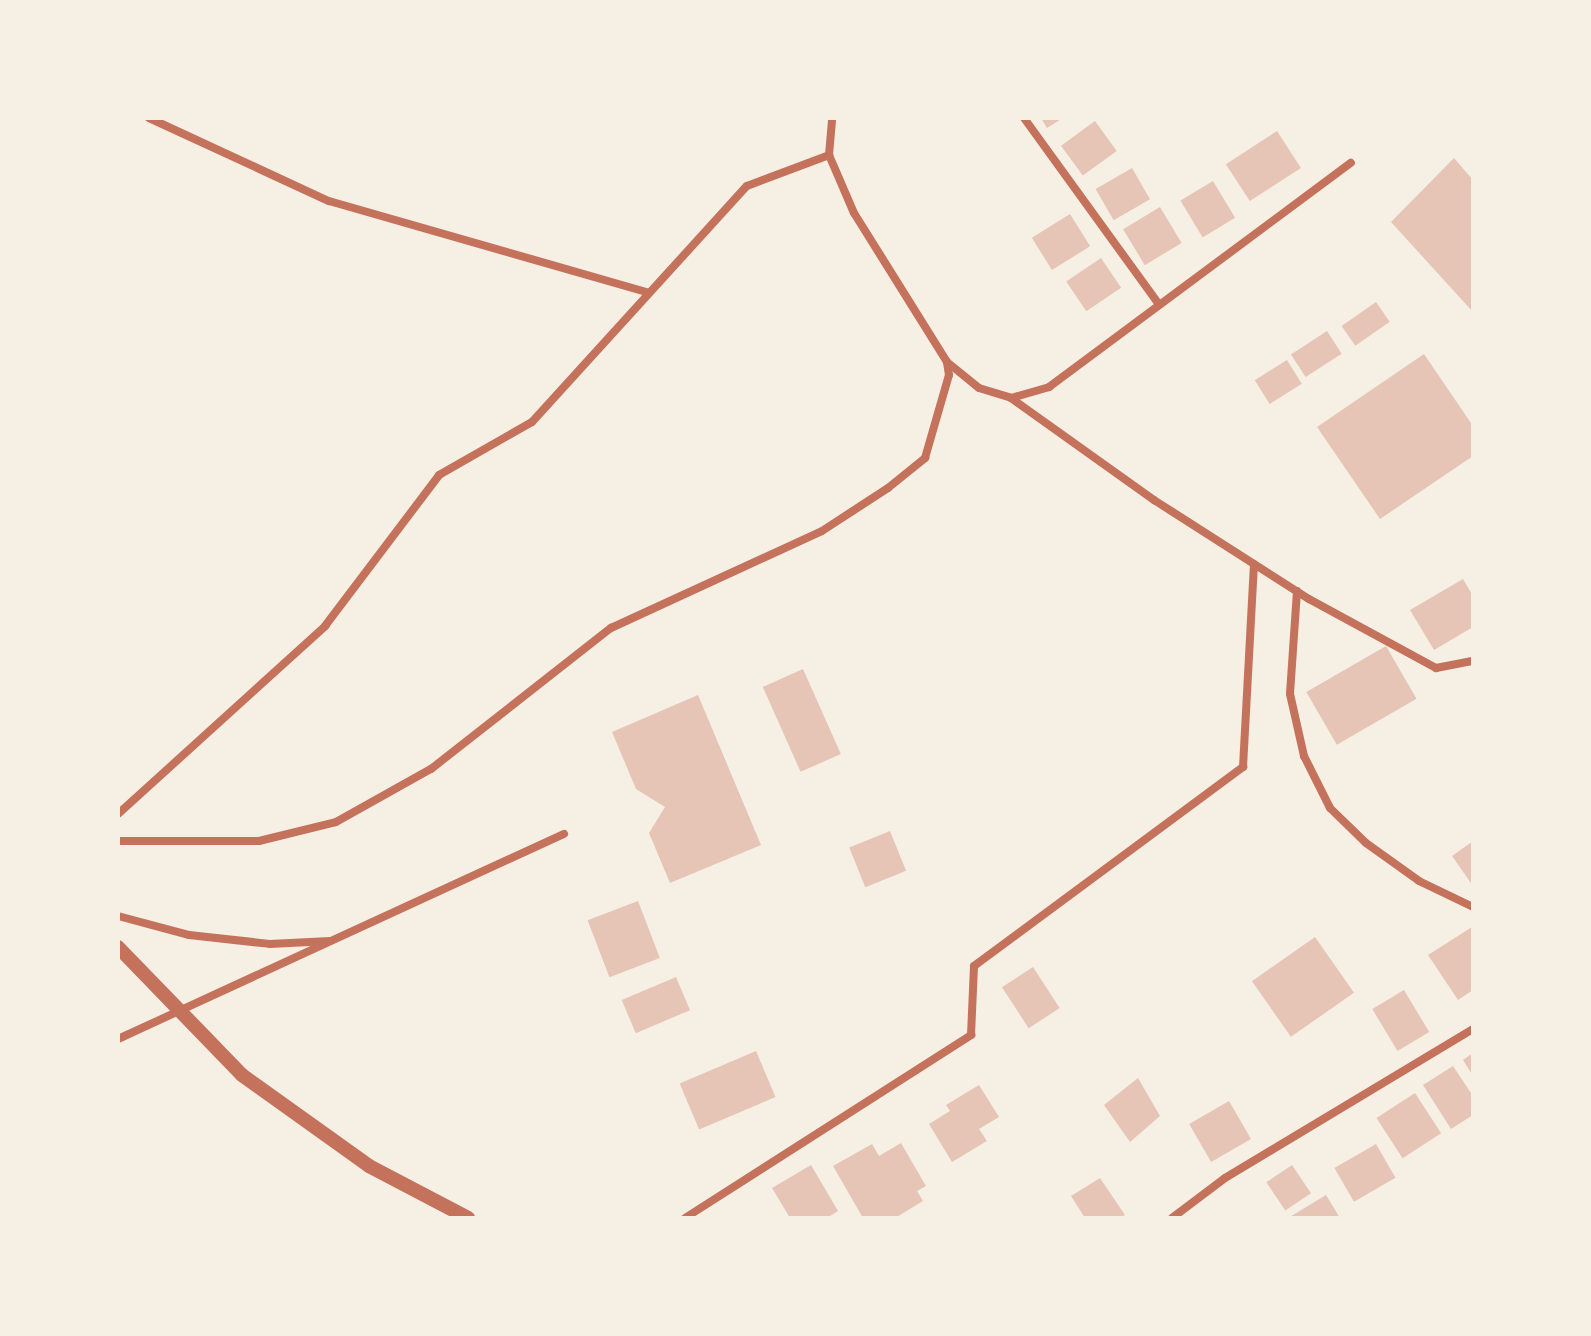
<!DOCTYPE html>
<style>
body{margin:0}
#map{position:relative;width:1591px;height:1336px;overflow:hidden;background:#f6efe4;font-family:"Work Sans",sans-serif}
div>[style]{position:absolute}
.building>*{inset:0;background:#e6c5b7;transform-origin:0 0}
.minor>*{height:8px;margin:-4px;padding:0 4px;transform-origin:4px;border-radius:4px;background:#c5725c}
.tertiary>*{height:14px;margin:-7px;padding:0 7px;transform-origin:7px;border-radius:7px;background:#c5725c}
span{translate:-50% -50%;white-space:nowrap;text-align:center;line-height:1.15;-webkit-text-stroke:6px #f6efe4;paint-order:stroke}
.frame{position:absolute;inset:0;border:120px solid #f6efe4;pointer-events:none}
</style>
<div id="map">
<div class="building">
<i style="clip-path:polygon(1041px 118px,1063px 118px,1047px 128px)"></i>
<i style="left:1095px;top:121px;width:37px;height:42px;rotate:54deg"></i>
<i style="left:1277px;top:131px;width:44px;height:61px;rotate:57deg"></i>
<i style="clip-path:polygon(1454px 158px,1473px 180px,1473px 312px,1391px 222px)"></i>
<i style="left:1132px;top:168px;width:36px;height:42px;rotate:60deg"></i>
<i style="left:1213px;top:181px;width:43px;height:38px;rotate:59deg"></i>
<i style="left:1160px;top:207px;width:42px;height:43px;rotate:59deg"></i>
<i style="left:1070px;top:214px;width:38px;height:45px;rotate:58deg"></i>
<i style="left:1101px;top:258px;width:36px;height:42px;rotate:56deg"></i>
<i style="left:1376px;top:302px;width:24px;height:42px;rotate:55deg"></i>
<i style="left:1327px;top:331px;width:27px;height:43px;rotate:57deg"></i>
<i style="clip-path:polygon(1424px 354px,1473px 426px,1473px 456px,1380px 519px,1317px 427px)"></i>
<i style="left:1287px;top:360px;width:28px;height:38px;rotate:58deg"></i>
<i style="clip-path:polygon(1463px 579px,1473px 596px,1473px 627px,1434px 650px,1410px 610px)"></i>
<i style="left:1386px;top:646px;width:61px;height:92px;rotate:60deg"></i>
<i style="left:803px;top:669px;width:93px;height:44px;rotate:66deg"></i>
<i style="clip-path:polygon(698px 695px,761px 845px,670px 883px,649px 833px,665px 807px,636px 789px,612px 732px)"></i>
<i style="left:890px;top:831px;width:43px;height:44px;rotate:68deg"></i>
<i style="clip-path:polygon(1473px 841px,1473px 886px,1452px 856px)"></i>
<i style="left:638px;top:901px;width:61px;height:54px;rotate:69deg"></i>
<i style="clip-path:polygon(1472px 927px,1473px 990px,1458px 1000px,1428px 955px)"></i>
<i style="left:1315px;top:937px;width:68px;height:77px;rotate:55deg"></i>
<i style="left:1033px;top:967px;width:49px;height:37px;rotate:57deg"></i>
<i style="left:676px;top:977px;width:36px;height:59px;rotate:67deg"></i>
<i style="left:1404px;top:990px;width:49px;height:37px;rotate:59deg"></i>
<i style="left:756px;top:1051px;width:50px;height:83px;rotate:67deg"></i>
<i style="clip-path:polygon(1473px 1053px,1473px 1076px,1463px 1060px)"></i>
<i style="clip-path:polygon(1453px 1066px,1473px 1096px,1473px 1115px,1451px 1129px,1423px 1085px)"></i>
<i style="clip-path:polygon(1138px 1078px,1160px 1116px,1130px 1142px,1104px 1105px)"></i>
<i style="clip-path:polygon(979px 1085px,999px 1117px,979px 1129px,987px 1141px,952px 1162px,929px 1124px,950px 1111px,946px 1105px)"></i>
<i style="left:1415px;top:1093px;width:48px;height:46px;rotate:57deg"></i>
<i style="left:1229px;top:1101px;width:44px;height:46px;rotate:60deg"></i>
<i style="clip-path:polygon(901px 1143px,926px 1186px,917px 1191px,923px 1201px,895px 1218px,863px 1218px,833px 1166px,872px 1144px,879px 1156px)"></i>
<i style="left:1376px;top:1144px;width:39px;height:48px;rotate:60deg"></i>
<i style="clip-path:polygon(811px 1165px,838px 1211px,827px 1218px,790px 1218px,772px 1188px)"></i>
<i style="left:1292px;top:1165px;width:34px;height:31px;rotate:56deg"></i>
<i style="clip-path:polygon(1100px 1178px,1125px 1215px,1119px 1218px,1085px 1218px,1071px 1196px)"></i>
<i style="clip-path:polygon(1326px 1195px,1340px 1218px,1288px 1218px)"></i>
</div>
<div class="minor">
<i style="left:149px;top:118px;width:198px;rotate:24.8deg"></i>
<i style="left:329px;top:201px;width:331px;rotate:16deg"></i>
<i style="left:1024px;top:118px;width:228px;rotate:54.1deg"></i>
<i style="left:829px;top:155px;width:63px;rotate:66.7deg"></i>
<i style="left:854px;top:213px;width:176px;rotate:58deg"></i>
<i style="left:947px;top:362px;width:41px;rotate:39.1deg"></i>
<i style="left:979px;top:388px;width:34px;rotate:17deg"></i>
<i style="left:1011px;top:398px;width:40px;rotate:-16deg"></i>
<i style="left:1049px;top:387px;width:376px;rotate:-36.6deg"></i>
<i style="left:1011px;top:398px;width:176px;rotate:35.5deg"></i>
<i style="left:1154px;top:500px;width:184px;rotate:32.6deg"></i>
<i style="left:1309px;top:599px;width:145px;rotate:28.5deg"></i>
<i style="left:1436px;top:668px;width:38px;rotate:-11deg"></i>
<i style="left:1297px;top:591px;width:103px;rotate:93.9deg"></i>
<i style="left:1290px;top:694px;width:64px;rotate:77.3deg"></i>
<i style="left:1304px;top:756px;width:58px;rotate:63.4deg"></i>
<i style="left:1330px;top:808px;width:50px;rotate:44.2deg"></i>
<i style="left:1366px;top:843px;width:65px;rotate:35.6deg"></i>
<i style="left:1419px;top:881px;width:60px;rotate:25.7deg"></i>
<i style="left:118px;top:814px;width:280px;rotate:-42.2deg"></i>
<i style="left:325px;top:626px;width:189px;rotate:-52.9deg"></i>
<i style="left:439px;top:475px;width:107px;rotate:-29.7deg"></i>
<i style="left:532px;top:422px;width:319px;rotate:-47.7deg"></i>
<i style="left:747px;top:186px;width:88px;rotate:-20.7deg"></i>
<i style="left:829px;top:155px;width:37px;rotate:-85deg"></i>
<i style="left:118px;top:841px;width:141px"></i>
<i style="left:259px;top:841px;width:79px;rotate:-13.9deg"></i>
<i style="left:336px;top:822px;width:109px;rotate:-29.2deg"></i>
<i style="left:431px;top:769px;width:229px;rotate:-38.1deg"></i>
<i style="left:611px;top:628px;width:232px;rotate:-24.7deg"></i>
<i style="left:822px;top:531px;width:79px;rotate:-33.1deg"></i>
<i style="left:888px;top:488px;width:48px;rotate:-39deg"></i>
<i style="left:925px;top:458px;width:86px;rotate:-73.9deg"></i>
<i style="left:949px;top:375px;width:13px;rotate:-99deg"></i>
<i style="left:118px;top:916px;width:73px;rotate:15deg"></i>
<i style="left:189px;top:935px;width:81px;rotate:6.3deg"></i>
<i style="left:270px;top:944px;width:60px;rotate:-2.9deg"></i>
<i style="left:118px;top:1039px;width:491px;rotate:-24.7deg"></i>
<i style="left:685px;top:1218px;width:340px;rotate:-32.6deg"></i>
<i style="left:971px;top:1035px;width:69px;rotate:-87.5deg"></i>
<i style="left:974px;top:966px;width:335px;rotate:-36.5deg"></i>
<i style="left:1243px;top:767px;width:203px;rotate:-86.9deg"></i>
<i style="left:1172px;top:1218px;width:66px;rotate:-37deg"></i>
<i style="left:1225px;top:1178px;width:289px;rotate:-31deg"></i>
</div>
<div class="tertiary">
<i style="left:118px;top:947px;width:178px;rotate:45.9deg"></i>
<i style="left:242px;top:1075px;width:156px;rotate:35.6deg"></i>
<i style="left:369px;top:1166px;width:112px;rotate:27.7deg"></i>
</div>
<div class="frame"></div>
</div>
